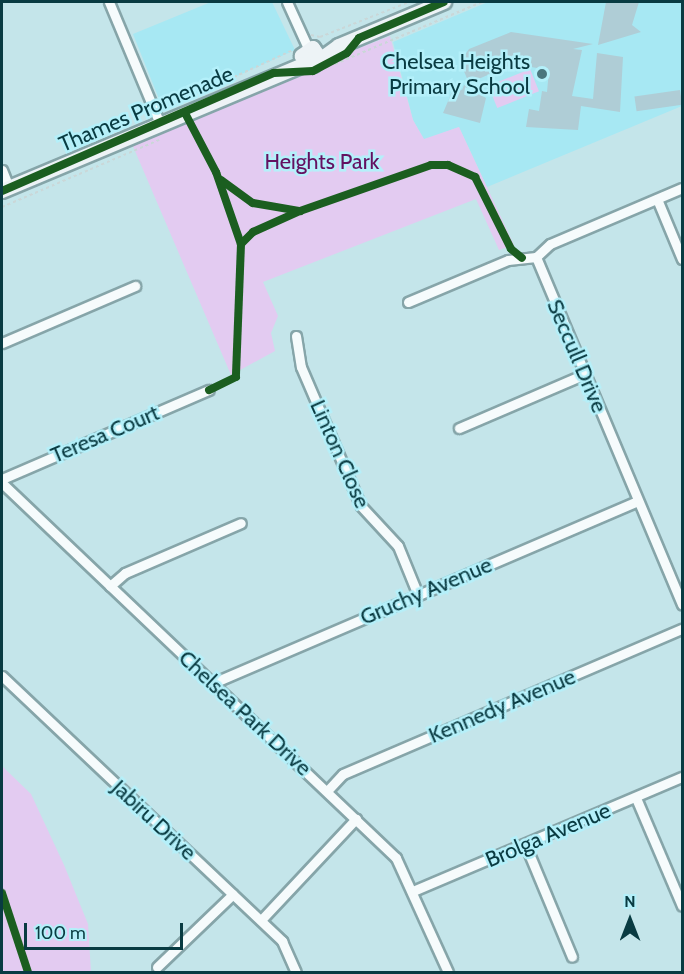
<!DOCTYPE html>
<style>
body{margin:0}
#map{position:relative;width:684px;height:974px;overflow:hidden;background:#c4e5ea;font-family:Cabin,sans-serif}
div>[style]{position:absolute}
.built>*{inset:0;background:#a7e8f3}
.green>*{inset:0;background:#e3cbf1;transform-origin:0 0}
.building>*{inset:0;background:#afcdd6;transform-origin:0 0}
.path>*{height:2px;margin-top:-1px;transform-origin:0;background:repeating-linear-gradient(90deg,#cad7d8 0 3px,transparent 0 6px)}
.roads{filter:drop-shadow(2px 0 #86a5a9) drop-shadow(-2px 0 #86a5a9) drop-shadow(0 2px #86a5a9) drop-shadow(0 -2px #86a5a9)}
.minor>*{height:9px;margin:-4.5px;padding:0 4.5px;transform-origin:4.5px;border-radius:4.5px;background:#f6fbfc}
.secondary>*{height:14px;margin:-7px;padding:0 7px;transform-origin:7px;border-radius:7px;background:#edf3f6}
.cycleway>*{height:8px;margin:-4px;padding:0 4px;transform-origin:4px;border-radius:4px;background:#1b5e20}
.dots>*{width:16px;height:16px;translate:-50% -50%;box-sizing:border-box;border:3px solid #b4f0fa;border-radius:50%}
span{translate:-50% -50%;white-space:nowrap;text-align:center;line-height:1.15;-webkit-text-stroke:5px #b4f0fa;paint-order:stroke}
.poi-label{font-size:22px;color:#093b42}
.right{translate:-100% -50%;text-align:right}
.street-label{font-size:22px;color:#093b42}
.park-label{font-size:22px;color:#641161}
.frame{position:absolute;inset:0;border:3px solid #093b42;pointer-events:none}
.north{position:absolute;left:600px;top:890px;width:60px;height:60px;-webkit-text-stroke:4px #b4f0fa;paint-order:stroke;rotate:0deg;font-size:16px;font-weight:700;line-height:24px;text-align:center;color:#093b42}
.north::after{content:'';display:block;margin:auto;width:21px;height:27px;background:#093b42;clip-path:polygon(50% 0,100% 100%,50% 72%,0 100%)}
.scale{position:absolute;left:24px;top:923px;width:159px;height:27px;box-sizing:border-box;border:3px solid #093b42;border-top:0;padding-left:8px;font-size:18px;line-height:21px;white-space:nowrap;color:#093b42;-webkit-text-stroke:4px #b4f0fa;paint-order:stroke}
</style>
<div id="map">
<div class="built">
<i style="clip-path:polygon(211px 2px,272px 2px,295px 50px,163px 109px,133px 34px)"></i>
<i style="clip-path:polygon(488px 2px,682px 2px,682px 106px,487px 187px,459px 127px,424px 140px,413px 120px,393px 42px)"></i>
</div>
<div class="green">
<i style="clip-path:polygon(390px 36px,413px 120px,424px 139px,459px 127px,514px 245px,499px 250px,476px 199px,263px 282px,278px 316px,271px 333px,275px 351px,231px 375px,132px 144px,306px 70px,323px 70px,336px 57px)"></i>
<i style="left:530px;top:69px;width:24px;height:45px;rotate:68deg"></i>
<i style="clip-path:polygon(2px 766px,31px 794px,64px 865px,88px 924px,91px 972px,2px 972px)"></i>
</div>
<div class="building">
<i style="clip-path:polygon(606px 2px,639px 2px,632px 25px,641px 32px,598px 45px)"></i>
<i style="clip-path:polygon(511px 32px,593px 44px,573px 49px,582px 50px,572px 96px,593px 99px,597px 53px,623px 57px,620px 112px,581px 106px,578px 130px,526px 127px,529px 109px,539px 111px,542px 91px,547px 92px,549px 70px,525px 66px,525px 59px,469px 83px,460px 62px,469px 49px)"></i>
<i style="clip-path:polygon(464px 85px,486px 98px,480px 123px,443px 113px,454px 87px,462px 90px)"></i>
<i style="left:680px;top:90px;width:15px;height:46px;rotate:82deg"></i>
</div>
<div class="path">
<i style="left:311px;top:35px;width:9px;rotate:13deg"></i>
<i style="left:320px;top:37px;width:96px;rotate:-21.5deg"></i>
<i style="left:335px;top:64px;width:160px;rotate:-22.9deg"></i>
<i style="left:234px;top:77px;width:65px;rotate:-24.6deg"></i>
<i style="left:2px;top:207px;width:171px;rotate:-23.1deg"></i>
</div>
<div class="roads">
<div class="minor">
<i style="left:109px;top:2px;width:132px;rotate:67.3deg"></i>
<i style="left:287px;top:2px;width:51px;rotate:65.5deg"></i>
<i style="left:2px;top:170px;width:18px;rotate:68deg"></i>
<i style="left:682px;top:188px;width:143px;rotate:157deg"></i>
<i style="left:550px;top:244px;width:19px;rotate:137deg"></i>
<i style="left:536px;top:257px;width:377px;rotate:67.2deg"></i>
<i style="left:657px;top:199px;width:65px;rotate:67.4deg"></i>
<i style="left:408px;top:302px;width:108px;rotate:-22.8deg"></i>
<i style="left:508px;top:260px;width:28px;rotate:-6deg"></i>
<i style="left:296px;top:336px;width:31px;rotate:81deg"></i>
<i style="left:301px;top:367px;width:151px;rotate:66.7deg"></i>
<i style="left:361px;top:506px;width:54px;rotate:47.2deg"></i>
<i style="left:398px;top:546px;width:53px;rotate:67.8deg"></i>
<i style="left:2px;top:343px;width:145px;rotate:-23.2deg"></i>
<i style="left:459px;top:428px;width:137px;rotate:-23.2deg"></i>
<i style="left:2px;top:479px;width:225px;rotate:-23.3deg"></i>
<i style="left:2px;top:483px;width:544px;rotate:43.58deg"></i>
<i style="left:396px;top:858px;width:125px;rotate:65.5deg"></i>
<i style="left:110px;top:586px;width:20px;rotate:-41deg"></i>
<i style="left:125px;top:573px;width:126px;rotate:-23.3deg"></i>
<i style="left:2px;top:676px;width:386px;rotate:43.4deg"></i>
<i style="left:282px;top:941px;width:34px;rotate:66deg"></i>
<i style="left:213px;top:683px;width:462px;rotate:-23.2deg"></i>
<i style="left:327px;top:791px;width:23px;rotate:-47deg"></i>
<i style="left:343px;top:774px;width:369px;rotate:-23.2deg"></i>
<i style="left:636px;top:798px;width:117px;rotate:66.9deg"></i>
<i style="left:525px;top:844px;width:122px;rotate:67.4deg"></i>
<i style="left:413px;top:891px;width:292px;rotate:-23deg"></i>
<i style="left:261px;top:920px;width:139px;rotate:-46.8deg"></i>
<i style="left:157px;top:967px;width:105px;rotate:-43.8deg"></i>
</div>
<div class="secondary">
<i style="left:320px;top:58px;width:12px;rotate:-125deg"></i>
<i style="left:313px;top:48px;width:14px;rotate:144deg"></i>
<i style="left:302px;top:56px;width:14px;rotate:39deg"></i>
<i style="left:313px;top:65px;width:32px;rotate:-36deg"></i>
<i style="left:339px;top:46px;width:114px;rotate:-22.7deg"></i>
<i style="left:2px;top:191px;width:329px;rotate:-22.7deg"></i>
</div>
</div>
<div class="cycleway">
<i style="left:185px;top:113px;width:67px;rotate:62.3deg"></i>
<i style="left:216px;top:172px;width:76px;rotate:70.9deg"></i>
<i style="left:241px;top:244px;width:133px;rotate:92.2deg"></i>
<i style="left:236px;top:377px;width:30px;rotate:154deg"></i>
<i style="left:221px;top:180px;width:39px;rotate:36deg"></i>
<i style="left:253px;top:203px;width:48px;rotate:9.7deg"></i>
<i style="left:2px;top:191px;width:296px;rotate:-23.5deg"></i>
<i style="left:274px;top:73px;width:39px;rotate:-3deg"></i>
<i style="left:313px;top:71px;width:38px;rotate:-28deg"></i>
<i style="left:347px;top:53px;width:19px;rotate:-51deg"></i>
<i style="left:359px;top:38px;width:92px;rotate:-23deg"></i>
<i style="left:241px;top:244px;width:17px;rotate:-45deg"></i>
<i style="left:253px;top:232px;width:51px;rotate:-24.1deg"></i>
<i style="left:300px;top:211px;width:139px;rotate:-19.3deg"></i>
<i style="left:431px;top:165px;width:17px"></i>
<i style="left:448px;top:165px;width:30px;rotate:24deg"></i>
<i style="left:475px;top:177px;width:80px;rotate:63.4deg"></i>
<i style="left:511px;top:249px;width:14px;rotate:39deg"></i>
<i style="left:2px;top:893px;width:83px;rotate:71.8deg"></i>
</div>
<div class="dots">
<i style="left:542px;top:74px;background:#4a767d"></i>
</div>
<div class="poi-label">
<span class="right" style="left:530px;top:74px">Chelsea Heights<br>Primary School</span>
</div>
<div class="street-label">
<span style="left:146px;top:109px;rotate:-23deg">Thames Promenade</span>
<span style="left:577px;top:356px;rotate:67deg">Seccull Drive</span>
<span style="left:105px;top:434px;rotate:-23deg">Teresa Court</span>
<span style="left:340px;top:454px;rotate:66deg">Linton Close</span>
<span style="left:426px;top:591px;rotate:-23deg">Gruchy Avenue</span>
<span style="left:502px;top:706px;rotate:-23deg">Kennedy Avenue</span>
<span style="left:245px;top:713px;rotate:43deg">Chelsea Park Drive</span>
<span style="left:154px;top:820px;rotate:43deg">Jabiru Drive</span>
<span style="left:548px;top:835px;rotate:-23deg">Brolga Avenue</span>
</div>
<div class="park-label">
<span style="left:322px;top:162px">Heights Park</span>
</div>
<div class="frame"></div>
<div class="north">N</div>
<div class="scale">100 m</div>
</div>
